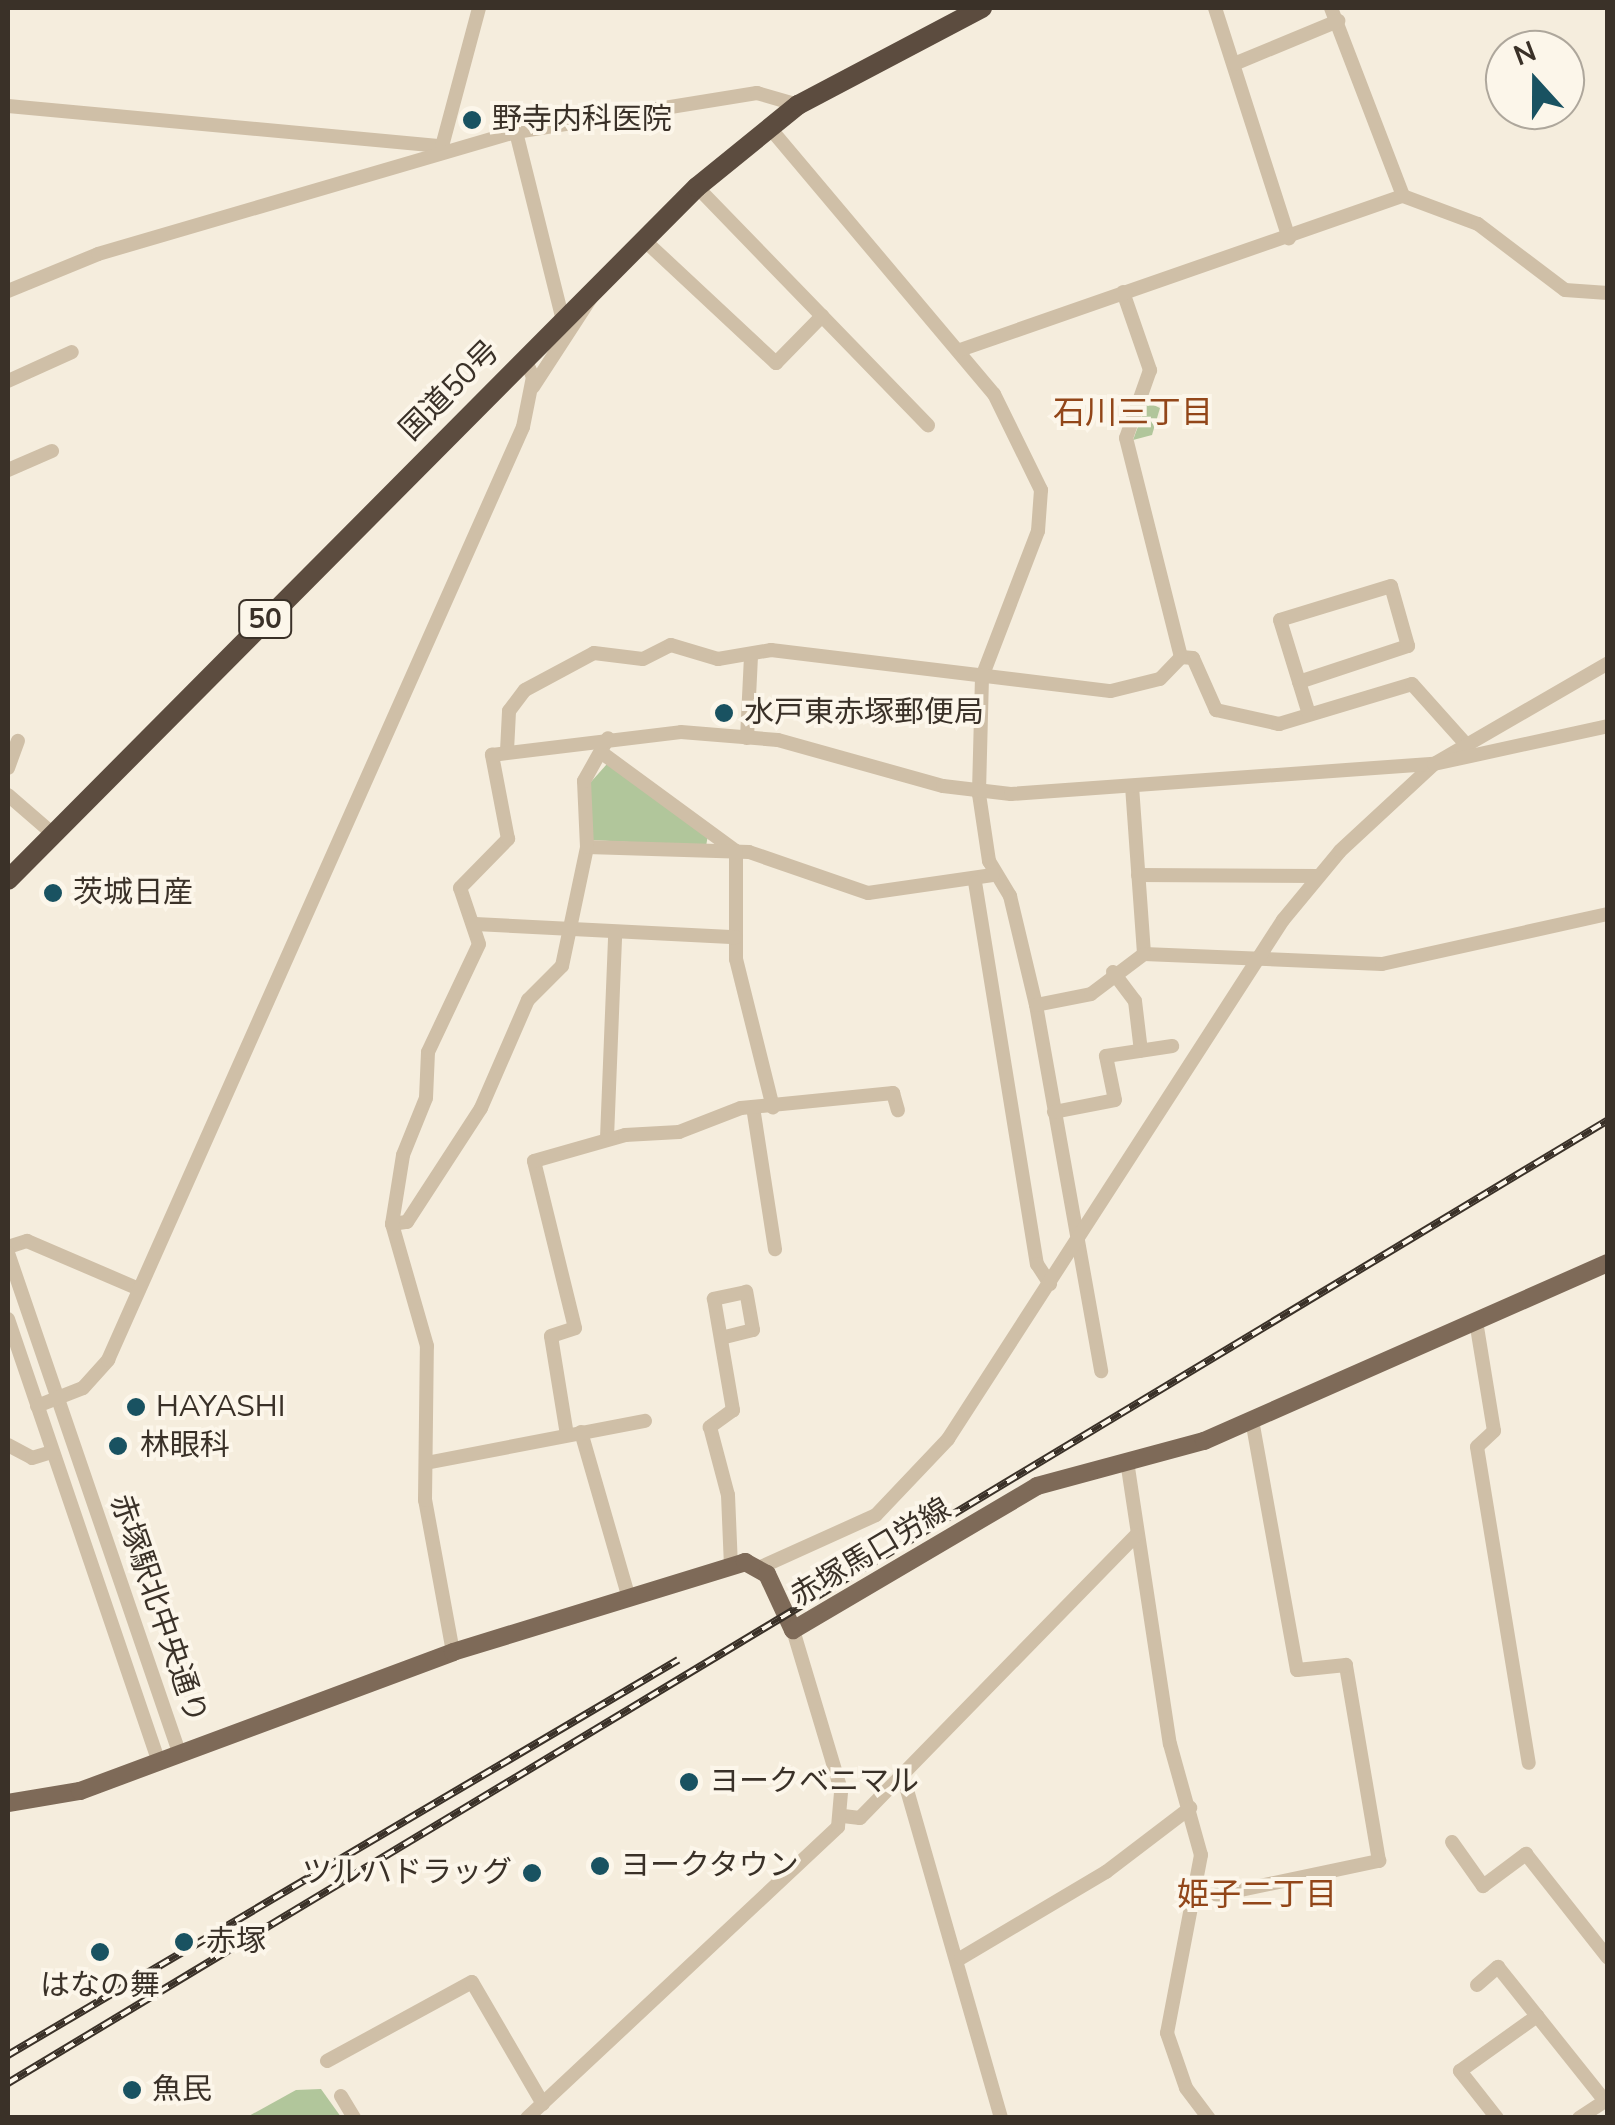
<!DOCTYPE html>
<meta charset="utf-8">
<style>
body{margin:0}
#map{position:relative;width:1615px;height:2125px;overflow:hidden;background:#f5eddd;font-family:"Nunito Sans","Noto Sans JP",sans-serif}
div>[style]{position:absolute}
.green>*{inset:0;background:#b1c69b}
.minor>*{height:14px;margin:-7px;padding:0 7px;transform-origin:7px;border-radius:7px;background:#cfbfa7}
.major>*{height:18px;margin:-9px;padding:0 9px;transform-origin:9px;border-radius:9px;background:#7e6a58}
.highway>*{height:20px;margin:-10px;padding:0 10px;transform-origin:10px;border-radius:10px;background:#5c4c3f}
.rail>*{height:8px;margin-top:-4px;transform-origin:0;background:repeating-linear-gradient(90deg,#fcf6ea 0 11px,#3a3128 0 22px);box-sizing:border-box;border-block:2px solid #3a3128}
.dots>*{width:28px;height:28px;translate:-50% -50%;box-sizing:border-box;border:5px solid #fcf6ea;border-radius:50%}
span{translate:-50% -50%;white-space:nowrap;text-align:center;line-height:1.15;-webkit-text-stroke:8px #fcf6ea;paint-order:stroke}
.shield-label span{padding:2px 8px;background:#fcf6ea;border:2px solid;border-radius:8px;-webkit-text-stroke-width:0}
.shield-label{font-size:28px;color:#3a3128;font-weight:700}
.poi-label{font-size:30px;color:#3a3128}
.left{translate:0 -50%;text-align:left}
.right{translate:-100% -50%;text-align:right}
.street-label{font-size:30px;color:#3a3128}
.neighbourhood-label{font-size:32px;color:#924619}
.frame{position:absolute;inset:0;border:10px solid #3a3128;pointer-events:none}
.north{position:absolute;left:1485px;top:30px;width:100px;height:100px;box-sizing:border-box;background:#fcf6ea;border:2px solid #aea79c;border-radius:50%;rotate:339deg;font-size:28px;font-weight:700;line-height:40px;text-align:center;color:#3a3128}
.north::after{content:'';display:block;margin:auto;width:35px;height:45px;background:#195261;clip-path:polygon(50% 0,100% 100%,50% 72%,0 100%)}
</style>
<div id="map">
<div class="green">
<i style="clip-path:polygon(1147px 402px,1160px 408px,1152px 435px,1133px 440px)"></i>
<i style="clip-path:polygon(607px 764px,708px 835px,706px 846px,591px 840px,590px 783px)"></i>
<i style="clip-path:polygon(321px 2089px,341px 2117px,247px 2117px,296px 2090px)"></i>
</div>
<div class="minor">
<i style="left:1215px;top:8px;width:242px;rotate:72.2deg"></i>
<i style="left:1331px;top:8px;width:201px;rotate:69deg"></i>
<i style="left:1403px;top:196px;width:80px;rotate:20.5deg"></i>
<i style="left:1478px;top:224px;width:109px;rotate:37.2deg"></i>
<i style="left:1565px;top:290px;width:43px;rotate:4deg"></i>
<i style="left:1234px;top:64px;width:113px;rotate:-22.5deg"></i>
<i style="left:8px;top:106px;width:432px;rotate:5.3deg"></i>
<i style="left:769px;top:127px;width:349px;rotate:49.9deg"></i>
<i style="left:994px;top:394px;width:107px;rotate:63.9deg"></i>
<i style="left:1041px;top:490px;width:41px;rotate:94.2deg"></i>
<i style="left:1038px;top:531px;width:156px;rotate:111deg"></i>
<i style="left:982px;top:677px;width:117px;rotate:91.5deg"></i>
<i style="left:979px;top:794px;width:68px;rotate:81.5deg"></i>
<i style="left:989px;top:861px;width:41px;rotate:59deg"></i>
<i style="left:1010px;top:896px;width:112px;rotate:76.6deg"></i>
<i style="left:1036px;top:1005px;width:372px;rotate:79.9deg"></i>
<i style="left:516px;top:132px;width:194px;rotate:76deg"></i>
<i style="left:441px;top:150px;width:147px;rotate:-75deg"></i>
<i style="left:697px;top:187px;width:332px;rotate:45.9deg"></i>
<i style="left:643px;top:239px;width:182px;rotate:43deg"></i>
<i style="left:776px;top:363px;width:66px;rotate:-45.6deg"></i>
<i style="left:8px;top:291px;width:97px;rotate:-22.3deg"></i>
<i style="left:98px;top:254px;width:435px;rotate:-16.3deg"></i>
<i style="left:516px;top:132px;width:244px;rotate:-9.2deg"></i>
<i style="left:757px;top:93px;width:43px;rotate:16.3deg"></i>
<i style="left:1123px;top:292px;width:83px;rotate:70.9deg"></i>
<i style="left:1150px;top:370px;width:72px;rotate:109.4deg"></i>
<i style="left:1126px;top:438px;width:226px;rotate:75.9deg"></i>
<i style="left:1181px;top:657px;width:12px;rotate:5deg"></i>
<i style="left:1193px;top:658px;width:57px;rotate:66.1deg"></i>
<i style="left:1216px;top:710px;width:65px;rotate:12.5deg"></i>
<i style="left:1279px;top:724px;width:139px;rotate:-16.7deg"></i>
<i style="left:1412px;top:684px;width:79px;rotate:48.1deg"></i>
<i style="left:960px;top:350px;width:469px;rotate:-19.2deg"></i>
<i style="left:8px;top:381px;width:70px;rotate:-24.4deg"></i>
<i style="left:533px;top:387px;width:108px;rotate:-57deg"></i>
<i style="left:8px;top:470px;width:48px;rotate:-23.4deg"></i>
<i style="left:1299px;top:682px;width:115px;rotate:-18.3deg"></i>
<i style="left:1408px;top:646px;width:62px;rotate:-105.8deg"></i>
<i style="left:1391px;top:586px;width:116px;rotate:163deg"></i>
<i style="left:1280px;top:620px;width:98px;rotate:72.9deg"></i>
<i style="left:747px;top:738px;width:83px;rotate:-87.2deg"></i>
<i style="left:507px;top:751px;width:40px;rotate:-87.1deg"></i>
<i style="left:509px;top:711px;width:26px;rotate:-53deg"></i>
<i style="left:525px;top:690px;width:78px;rotate:-28.2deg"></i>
<i style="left:594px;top:653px;width:49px;rotate:7deg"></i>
<i style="left:643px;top:659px;width:31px;rotate:-27deg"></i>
<i style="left:671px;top:645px;width:49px;rotate:16.6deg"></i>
<i style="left:718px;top:659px;width:54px;rotate:-9.6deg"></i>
<i style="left:771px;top:650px;width:342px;rotate:6.9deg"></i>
<i style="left:1111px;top:691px;width:50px;rotate:-13.8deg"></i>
<i style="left:1160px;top:679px;width:30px;rotate:-46deg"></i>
<i style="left:602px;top:753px;width:166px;rotate:36.2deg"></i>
<i style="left:736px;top:851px;width:108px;rotate:90deg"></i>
<i style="left:736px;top:959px;width:153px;rotate:76deg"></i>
<i style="left:8px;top:768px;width:29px;rotate:-70deg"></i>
<i style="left:1132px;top:786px;width:168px;rotate:85.9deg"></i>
<i style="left:1144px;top:954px;width:238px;rotate:2.4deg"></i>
<i style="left:1382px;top:964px;width:231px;rotate:-12.5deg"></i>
<i style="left:8px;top:795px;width:60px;rotate:40.9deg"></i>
<i style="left:587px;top:847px;width:162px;rotate:1.8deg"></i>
<i style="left:749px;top:852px;width:126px;rotate:19deg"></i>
<i style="left:868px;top:893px;width:126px;rotate:-8.2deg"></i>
<i style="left:1138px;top:875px;width:180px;rotate:0.3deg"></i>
<i style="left:975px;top:882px;width:387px;rotate:80.8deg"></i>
<i style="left:1037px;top:1264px;width:24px;rotate:57deg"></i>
<i style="left:475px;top:924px;width:261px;rotate:2.9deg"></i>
<i style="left:1113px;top:972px;width:36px;rotate:53deg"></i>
<i style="left:1135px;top:1001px;width:50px;rotate:83.2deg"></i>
<i style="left:1036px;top:1005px;width:56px;rotate:-11.3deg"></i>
<i style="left:1091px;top:994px;width:66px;rotate:-37deg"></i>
<i style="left:753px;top:1107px;width:144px;rotate:81.2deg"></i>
<i style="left:1054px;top:1112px;width:62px;rotate:-11.1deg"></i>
<i style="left:1115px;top:1100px;width:45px;rotate:-101.6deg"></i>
<i style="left:1106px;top:1056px;width:67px;rotate:-8.6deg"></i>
<i style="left:607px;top:1138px;width:203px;rotate:-87.7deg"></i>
<i style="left:392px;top:1224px;width:15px;rotate:-8deg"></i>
<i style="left:407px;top:1222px;width:136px;rotate:-57deg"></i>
<i style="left:481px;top:1108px;width:118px;rotate:-66.5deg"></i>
<i style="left:528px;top:1000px;width:48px;rotate:-45deg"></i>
<i style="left:562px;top:966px;width:122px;rotate:-78.1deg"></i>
<i style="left:587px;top:847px;width:66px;rotate:-92.6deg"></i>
<i style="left:584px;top:781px;width:49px;rotate:-60.8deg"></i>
<i style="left:8px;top:1247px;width:20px;rotate:-18deg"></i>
<i style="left:27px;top:1241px;width:122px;rotate:23.2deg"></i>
<i style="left:8px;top:1253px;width:531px;rotate:71.09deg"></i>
<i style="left:8px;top:1319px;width:469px;rotate:71.2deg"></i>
<i style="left:1476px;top:1321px;width:111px;rotate:80.7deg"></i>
<i style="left:1494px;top:1431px;width:23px;rotate:137deg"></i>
<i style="left:1477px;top:1447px;width:320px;rotate:80.7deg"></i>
<i style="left:721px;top:1338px;width:33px;rotate:-14deg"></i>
<i style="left:753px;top:1330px;width:39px;rotate:-100deg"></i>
<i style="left:746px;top:1292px;width:33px;rotate:168deg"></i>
<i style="left:714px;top:1299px;width:113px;rotate:80.3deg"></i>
<i style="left:733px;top:1410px;width:29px;rotate:144deg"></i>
<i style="left:710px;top:1427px;width:70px;rotate:75.2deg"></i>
<i style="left:728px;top:1495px;width:71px;rotate:87.6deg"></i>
<i style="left:37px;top:1406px;width:49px;rotate:-21.4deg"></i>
<i style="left:83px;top:1388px;width:38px;rotate:-48deg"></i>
<i style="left:108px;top:1360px;width:1021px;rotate:-66.02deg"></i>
<i style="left:523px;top:427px;width:51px;rotate:-78.7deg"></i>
<i style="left:533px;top:377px;width:20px;rotate:-114deg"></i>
<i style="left:581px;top:1432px;width:173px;rotate:73.9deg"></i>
<i style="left:567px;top:1435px;width:100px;rotate:-99.2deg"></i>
<i style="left:551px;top:1336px;width:25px;rotate:-18deg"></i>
<i style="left:575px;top:1328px;width:172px;rotate:-103.8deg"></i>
<i style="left:534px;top:1161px;width:95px;rotate:-15.9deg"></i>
<i style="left:625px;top:1135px;width:54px;rotate:-3.2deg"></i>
<i style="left:679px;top:1132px;width:66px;rotate:-21.2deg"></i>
<i style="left:741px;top:1108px;width:153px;rotate:-5.6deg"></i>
<i style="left:893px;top:1093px;width:18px;rotate:74deg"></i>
<i style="left:8px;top:1445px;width:27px;rotate:28deg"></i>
<i style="left:32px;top:1458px;width:21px;rotate:-17deg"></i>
<i style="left:1127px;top:1461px;width:286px;rotate:81.4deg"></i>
<i style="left:1170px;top:1744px;width:115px;rotate:74.4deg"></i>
<i style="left:1201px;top:1855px;width:181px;rotate:100.8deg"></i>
<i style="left:1167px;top:2033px;width:58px;rotate:70.9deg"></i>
<i style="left:1186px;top:2088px;width:38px;rotate:53deg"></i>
<i style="left:426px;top:1463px;width:223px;rotate:-10.9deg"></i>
<i style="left:761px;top:1567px;width:126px;rotate:-24.3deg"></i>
<i style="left:876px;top:1515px;width:105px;rotate:-46.5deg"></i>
<i style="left:948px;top:1439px;width:618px;rotate:-57.16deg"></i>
<i style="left:1283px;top:920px;width:89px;rotate:-50.4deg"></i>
<i style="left:1340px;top:851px;width:128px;rotate:-42.8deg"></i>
<i style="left:1434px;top:764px;width:201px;rotate:-30.1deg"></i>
<i style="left:453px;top:1652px;width:155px;rotate:-100.4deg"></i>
<i style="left:425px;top:1500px;width:154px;rotate:-89.3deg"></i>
<i style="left:427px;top:1346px;width:127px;rotate:-106deg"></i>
<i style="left:392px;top:1224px;width:70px;rotate:-80.9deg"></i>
<i style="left:403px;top:1155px;width:61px;rotate:-68deg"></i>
<i style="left:426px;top:1098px;width:46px;rotate:-87.5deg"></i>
<i style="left:428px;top:1052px;width:119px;rotate:-64.7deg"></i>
<i style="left:479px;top:944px;width:59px;rotate:-108.7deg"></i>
<i style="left:460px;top:888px;width:69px;rotate:-45.6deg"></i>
<i style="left:508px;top:839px;width:86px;rotate:-100.8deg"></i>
<i style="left:492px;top:755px;width:190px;rotate:-6.9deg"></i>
<i style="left:681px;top:732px;width:97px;rotate:4.7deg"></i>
<i style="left:778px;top:740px;width:171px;rotate:15.6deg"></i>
<i style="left:943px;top:786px;width:68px;rotate:6.7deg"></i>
<i style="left:1011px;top:794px;width:424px;rotate:-4.1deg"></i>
<i style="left:1434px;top:764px;width:178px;rotate:-12.3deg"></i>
<i style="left:903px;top:1776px;width:356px;rotate:74deg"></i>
<i style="left:843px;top:1816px;width:17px;rotate:7deg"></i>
<i style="left:860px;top:1818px;width:395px;rotate:-45.7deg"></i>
<i style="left:1452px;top:1842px;width:54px;rotate:54.8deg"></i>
<i style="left:1483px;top:1886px;width:54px;rotate:-36.7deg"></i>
<i style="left:1526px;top:1854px;width:132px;rotate:51.7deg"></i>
<i style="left:1217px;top:1895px;width:166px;rotate:-11.9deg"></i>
<i style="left:1379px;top:1861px;width:199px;rotate:-99.6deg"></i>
<i style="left:1346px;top:1665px;width:49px;rotate:174.2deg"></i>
<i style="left:1297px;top:1670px;width:255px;rotate:-100.2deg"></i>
<i style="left:961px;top:1958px;width:169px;rotate:-30.7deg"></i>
<i style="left:1106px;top:1872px;width:106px;rotate:-37.3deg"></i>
<i style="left:1477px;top:1985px;width:28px;rotate:-41deg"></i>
<i style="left:1498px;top:1967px;width:171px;rotate:51.4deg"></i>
<i style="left:327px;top:2061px;width:165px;rotate:-28.6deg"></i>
<i style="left:472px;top:1982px;width:141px;rotate:59.8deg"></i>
<i style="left:341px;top:2096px;width:26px;rotate:59deg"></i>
<i style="left:527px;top:2118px;width:426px;rotate:-43.1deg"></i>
<i style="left:838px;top:1827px;width:37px;rotate:-85deg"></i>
<i style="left:841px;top:1790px;width:167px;rotate:-106.7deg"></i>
<i style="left:1497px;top:2118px;width:60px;rotate:-128.2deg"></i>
<i style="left:1460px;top:2071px;width:95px;rotate:-35.5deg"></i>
<i style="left:1579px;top:2118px;width:35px;rotate:-33deg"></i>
</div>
<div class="major">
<i style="left:8px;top:1803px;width:73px;rotate:-9.5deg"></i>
<i style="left:80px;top:1791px;width:398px;rotate:-20.4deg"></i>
<i style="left:453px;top:1652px;width:306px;rotate:-17.1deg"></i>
<i style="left:745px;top:1562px;width:25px;rotate:29deg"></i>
<i style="left:767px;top:1574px;width:62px;rotate:65.1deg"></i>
<i style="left:793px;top:1630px;width:283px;rotate:-30.5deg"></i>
<i style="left:1037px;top:1486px;width:173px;rotate:-15.1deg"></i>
<i style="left:1204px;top:1441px;width:441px;rotate:-23.8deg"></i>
</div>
<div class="highway">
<i style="left:8px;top:880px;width:977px;rotate:-45.17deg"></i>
<i style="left:697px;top:187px;width:130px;rotate:-39.1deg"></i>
<i style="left:798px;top:105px;width:208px;rotate:-27.8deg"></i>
</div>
<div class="rail">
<i style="left:8px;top:2055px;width:778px;rotate:-30.52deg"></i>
<i style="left:8px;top:2083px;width:1867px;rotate:-31.04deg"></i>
</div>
<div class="dots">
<i style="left:472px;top:120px;background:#195261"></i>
<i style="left:724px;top:713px;background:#195261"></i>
<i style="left:53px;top:893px;background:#195261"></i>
<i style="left:136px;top:1407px;background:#195261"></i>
<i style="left:118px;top:1446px;background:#195261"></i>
<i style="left:689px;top:1782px;background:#195261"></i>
<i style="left:600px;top:1866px;background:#195261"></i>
<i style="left:532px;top:1873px;background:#195261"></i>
<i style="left:184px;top:1942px;background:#195261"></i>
<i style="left:100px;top:1952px;background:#195261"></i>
<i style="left:132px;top:2090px;background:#195261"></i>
</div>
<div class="shield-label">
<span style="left:265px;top:619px">50</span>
</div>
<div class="poi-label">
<span class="left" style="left:492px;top:120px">野寺内科医院</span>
<span class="left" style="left:744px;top:713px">水戸東赤塚郵便局</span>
<span class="left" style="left:73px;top:893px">茨城日産</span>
<span class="left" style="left:156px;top:1407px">HAYASHI</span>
<span class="left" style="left:140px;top:1446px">林眼科</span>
<span class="left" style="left:709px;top:1782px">ヨークベニマル</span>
<span class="left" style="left:620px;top:1866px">ヨークタウン</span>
<span class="right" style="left:512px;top:1873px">ツルハドラッグ</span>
<span class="left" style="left:206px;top:1942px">赤塚</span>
<span style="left:100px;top:1986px">はなの舞</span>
<span class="left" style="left:152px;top:2090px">魚民</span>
</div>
<div class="street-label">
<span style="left:450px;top:391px;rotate:-45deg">国道50号</span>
<span style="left:871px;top:1553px;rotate:-31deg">赤塚馬口労線</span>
<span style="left:158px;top:1609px;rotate:71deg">赤塚駅北中央通り</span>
</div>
<div class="neighbourhood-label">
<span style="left:1133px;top:413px">石川三丁目</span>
<span style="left:1257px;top:1895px">姫子二丁目</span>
</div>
<div class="frame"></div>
<div class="north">N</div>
</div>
